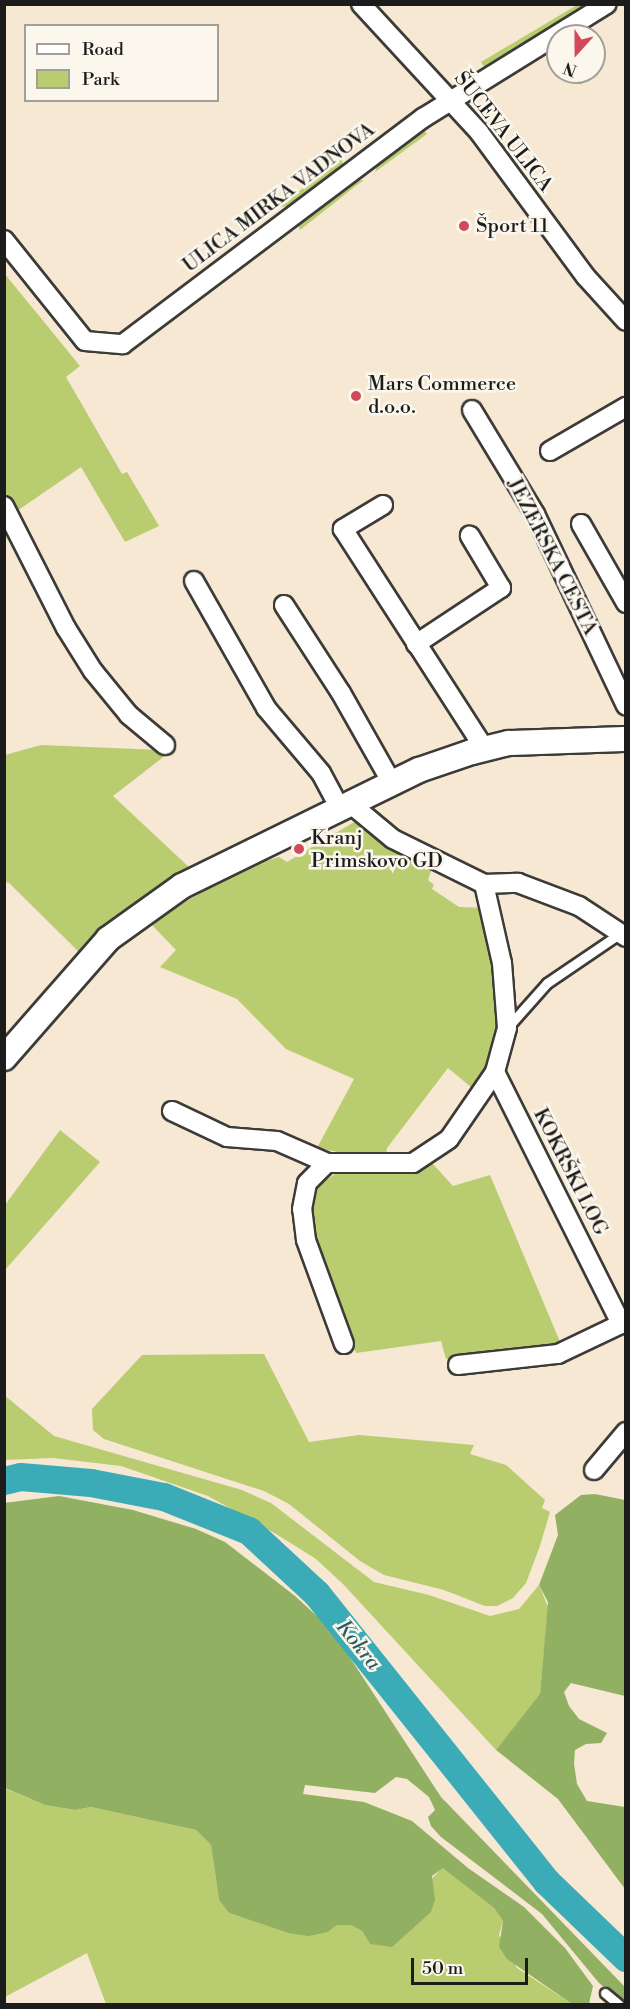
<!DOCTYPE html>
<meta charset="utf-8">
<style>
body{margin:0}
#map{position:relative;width:630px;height:2009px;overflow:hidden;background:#f6e8d2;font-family:"Libre Bodoni",serif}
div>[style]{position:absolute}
.green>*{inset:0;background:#b9cc70}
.forest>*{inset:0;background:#92b062}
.river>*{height:28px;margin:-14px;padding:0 14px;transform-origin:14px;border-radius:14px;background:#3bacb7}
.roads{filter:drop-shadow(2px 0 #3d3b37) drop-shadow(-2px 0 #3d3b37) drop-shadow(0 2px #3d3b37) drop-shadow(0 -2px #3d3b37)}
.service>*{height:9px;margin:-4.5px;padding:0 4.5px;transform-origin:4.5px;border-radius:4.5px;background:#fff}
.minor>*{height:18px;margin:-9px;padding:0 9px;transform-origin:9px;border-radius:9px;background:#fff}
.tertiary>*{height:24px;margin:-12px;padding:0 12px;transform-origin:12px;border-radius:12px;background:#fff}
.dots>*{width:16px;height:16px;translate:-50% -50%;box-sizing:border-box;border:3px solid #fbf7ec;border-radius:50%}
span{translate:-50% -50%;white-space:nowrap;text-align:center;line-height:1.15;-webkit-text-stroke:5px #fbf7ec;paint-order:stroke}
.street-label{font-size:20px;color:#1c1c1c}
.poi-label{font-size:20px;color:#1c1c1c}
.left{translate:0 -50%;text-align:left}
.water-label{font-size:21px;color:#2a5d62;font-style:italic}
.frame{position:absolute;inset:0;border:6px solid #1c1c1c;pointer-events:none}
.legend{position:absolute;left:24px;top:24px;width:195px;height:78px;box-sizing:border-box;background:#fbf7ec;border:2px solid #a29f99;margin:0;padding:8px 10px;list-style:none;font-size:18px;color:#1c1c1c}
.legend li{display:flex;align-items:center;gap:12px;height:30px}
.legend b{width:30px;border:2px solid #a29f99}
.north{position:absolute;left:546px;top:24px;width:60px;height:60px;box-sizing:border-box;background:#fbf7ec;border:2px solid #a29f99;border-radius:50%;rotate:201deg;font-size:16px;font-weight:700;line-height:24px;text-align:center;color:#1c1c1c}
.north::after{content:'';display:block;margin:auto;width:21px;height:27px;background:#d1495b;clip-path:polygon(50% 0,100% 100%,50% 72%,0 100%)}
.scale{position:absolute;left:411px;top:1958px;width:117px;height:27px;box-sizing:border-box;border:3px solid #1c1c1c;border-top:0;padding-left:8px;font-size:18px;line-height:21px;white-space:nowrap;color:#1c1c1c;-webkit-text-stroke:4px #fbf7ec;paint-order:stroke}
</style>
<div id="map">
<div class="green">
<i style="clip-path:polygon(577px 5px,590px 5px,485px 68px,481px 62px)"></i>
<i style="clip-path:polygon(423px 129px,427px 134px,375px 172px,378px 162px)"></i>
<i style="clip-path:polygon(342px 159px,343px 167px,291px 206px,278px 207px)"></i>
<i style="clip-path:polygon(364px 180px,357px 185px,300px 230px,297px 223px,354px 181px)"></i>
<i style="clip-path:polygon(4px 273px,80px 366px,66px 377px,122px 474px,127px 472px,159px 526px,125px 542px,81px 467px,14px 513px,4px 494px)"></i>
<i style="clip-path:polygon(41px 745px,160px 750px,166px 755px,113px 796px,191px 869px,134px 904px,81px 954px,8px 882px,5px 883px,5px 755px)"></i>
<i style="clip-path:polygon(361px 818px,432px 868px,428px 880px,434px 885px,432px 889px,459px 907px,488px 908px,502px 1039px,477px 1092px,448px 1068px,387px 1148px,385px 1161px,317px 1148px,354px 1079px,286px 1049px,237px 999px,160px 967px,176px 950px,150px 923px,242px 868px,279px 857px,287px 862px)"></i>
<i style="clip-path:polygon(60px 1130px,100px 1162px,5px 1270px,5px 1205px)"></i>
<i style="clip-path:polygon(432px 1163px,453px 1186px,490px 1175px,563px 1349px,459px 1360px,446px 1359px,441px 1341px,356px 1353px,309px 1229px,312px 1190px,338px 1172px,418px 1171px)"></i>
<i style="clip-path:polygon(264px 1354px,309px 1442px,359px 1435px,474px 1445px,470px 1454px,506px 1465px,545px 1500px,542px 1508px,550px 1512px,540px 1546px,526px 1583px,513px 1598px,497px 1606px,485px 1606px,444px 1590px,384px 1575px,360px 1561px,289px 1504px,264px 1491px,104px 1439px,93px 1430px,92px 1409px,142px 1355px)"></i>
<i style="clip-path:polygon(4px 1395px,54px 1436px,242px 1490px,271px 1503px,374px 1582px,429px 1595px,490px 1616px,519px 1609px,539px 1585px,548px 1607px,540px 1694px,534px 1705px,496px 1750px,343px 1584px,316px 1559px,276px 1534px,208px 1496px,121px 1466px,53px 1458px,5px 1460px)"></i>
<i style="clip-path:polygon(4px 1788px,45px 1805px,75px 1810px,91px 1807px,196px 1830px,211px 1845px,219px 1900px,229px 1913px,288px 1933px,328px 1932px,337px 1925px,351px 1925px,362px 1931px,370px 1944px,443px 1867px,494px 1908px,503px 1921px,499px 1935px,517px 1968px,572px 2004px,106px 2004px,87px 1953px,5px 1997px)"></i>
</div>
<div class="forest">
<i style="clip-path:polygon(595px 1494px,625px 1500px,625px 1696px,571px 1683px,564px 1692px,569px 1706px,579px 1719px,607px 1733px,601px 1743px,586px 1744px,575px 1750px,574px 1764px,577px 1784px,587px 1801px,625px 1807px,625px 1889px,558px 1799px,496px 1750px,540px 1694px,548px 1602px,539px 1585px,558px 1535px,555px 1515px,581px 1495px)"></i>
<i style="clip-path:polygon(59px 1496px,133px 1510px,196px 1529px,225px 1542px,295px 1596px,332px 1630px,441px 1797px,625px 1987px,625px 2004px,599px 1983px,542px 1914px,441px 1837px,431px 1826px,428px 1817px,435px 1810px,429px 1797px,407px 1779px,396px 1777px,375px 1793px,305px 1785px,303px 1794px,364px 1802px,412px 1821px,468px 1868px,524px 1907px,565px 1948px,593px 1986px,589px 2004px,572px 2004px,507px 1959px,499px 1947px,503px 1921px,494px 1908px,443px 1868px,432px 1876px,435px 1900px,431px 1912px,392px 1947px,370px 1944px,362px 1931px,351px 1925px,337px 1925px,328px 1932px,308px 1936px,288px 1933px,229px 1913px,219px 1900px,211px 1845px,196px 1830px,91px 1807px,75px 1810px,45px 1805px,5px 1788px,4px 1503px)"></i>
</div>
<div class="river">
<i style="left:4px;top:1481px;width:17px;rotate:-13deg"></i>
<i style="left:21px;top:1477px;width:70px;rotate:4.9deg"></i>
<i style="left:91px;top:1483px;width:74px;rotate:10.9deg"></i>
<i style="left:164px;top:1497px;width:92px;rotate:21.8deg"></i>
<i style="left:249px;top:1531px;width:93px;rotate:42.8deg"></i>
<i style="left:317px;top:1594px;width:369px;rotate:51.4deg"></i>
<i style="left:547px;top:1882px;width:110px;rotate:43.9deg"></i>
</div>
<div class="roads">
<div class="service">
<i style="left:507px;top:1028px;width:60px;rotate:-48.4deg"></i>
<i style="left:547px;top:983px;width:87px;rotate:-34.2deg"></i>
<i style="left:605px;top:1993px;width:17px;rotate:40deg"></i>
</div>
<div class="minor">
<i style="left:361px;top:4px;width:174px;rotate:47.3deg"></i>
<i style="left:479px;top:132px;width:180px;rotate:53.6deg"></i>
<i style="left:586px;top:277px;width:59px;rotate:47.7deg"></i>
<i style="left:4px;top:240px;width:129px;rotate:51.3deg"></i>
<i style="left:85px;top:341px;width:38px;rotate:5deg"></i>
<i style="left:123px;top:344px;width:376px;rotate:-37deg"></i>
<i style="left:423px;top:118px;width:216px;rotate:-31.8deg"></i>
<i style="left:472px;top:410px;width:122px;rotate:58.8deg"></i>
<i style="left:535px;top:514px;width:212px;rotate:64.6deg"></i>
<i style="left:550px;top:451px;width:88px;rotate:-30.1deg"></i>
<i style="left:383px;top:505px;width:47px;rotate:149deg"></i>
<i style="left:343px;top:529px;width:260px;rotate:57.2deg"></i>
<i style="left:4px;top:506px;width:137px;rotate:63.1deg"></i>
<i style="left:66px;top:628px;width:51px;rotate:57.9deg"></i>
<i style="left:93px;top:671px;width:57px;rotate:50.7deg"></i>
<i style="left:129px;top:715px;width:47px;rotate:39.8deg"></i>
<i style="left:581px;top:524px;width:91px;rotate:60.3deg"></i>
<i style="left:194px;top:581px;width:146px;rotate:60.4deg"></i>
<i style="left:266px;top:708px;width:85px;rotate:49.8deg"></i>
<i style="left:321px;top:773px;width:27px;rotate:62deg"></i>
<i style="left:284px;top:605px;width:105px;rotate:57.1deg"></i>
<i style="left:341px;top:693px;width:103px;rotate:60.5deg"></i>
<i style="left:416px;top:644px;width:102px;rotate:-33.4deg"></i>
<i style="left:501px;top:588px;width:61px;rotate:-120.8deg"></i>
<i style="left:352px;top:805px;width:53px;rotate:39.7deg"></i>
<i style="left:393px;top:839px;width:102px;rotate:26.3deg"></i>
<i style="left:484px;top:884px;width:34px;rotate:-2deg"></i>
<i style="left:518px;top:883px;width:65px;rotate:20.7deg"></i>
<i style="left:579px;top:906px;width:56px;rotate:33.4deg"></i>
<i style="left:484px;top:884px;width:81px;rotate:77.2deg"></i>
<i style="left:502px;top:963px;width:65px;rotate:85.6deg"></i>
<i style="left:507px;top:1028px;width:46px;rotate:105.3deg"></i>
<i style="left:495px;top:1072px;width:282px;rotate:63.4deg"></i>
<i style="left:621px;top:1324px;width:5px;rotate:-22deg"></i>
<i style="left:172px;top:1111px;width:61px;rotate:25.3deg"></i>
<i style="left:227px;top:1137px;width:50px;rotate:4.6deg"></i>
<i style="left:277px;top:1141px;width:55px;rotate:23.7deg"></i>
<i style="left:344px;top:1344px;width:111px;rotate:-110.1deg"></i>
<i style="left:306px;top:1240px;width:31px;rotate:-97deg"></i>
<i style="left:302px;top:1209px;width:26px;rotate:-79deg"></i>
<i style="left:307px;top:1183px;width:28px;rotate:-45deg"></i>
<i style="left:327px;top:1163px;width:86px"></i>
<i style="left:413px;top:1163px;width:43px;rotate:-33.7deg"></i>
<i style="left:449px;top:1139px;width:81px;rotate:-55.5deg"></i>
<i style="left:458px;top:1365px;width:101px;rotate:-6.3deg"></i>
<i style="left:558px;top:1354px;width:70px;rotate:-25.5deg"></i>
<i style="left:594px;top:1470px;width:50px;rotate:-49.9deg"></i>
</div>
<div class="tertiary">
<i style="left:4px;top:1058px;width:158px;rotate:-48.8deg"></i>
<i style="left:108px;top:939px;width:91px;rotate:-35.6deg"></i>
<i style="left:182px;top:886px;width:264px;rotate:-26.1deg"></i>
<i style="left:419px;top:770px;width:56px;rotate:-18.8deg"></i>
<i style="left:472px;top:752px;width:38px;rotate:-14deg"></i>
<i style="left:509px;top:743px;width:117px;rotate:-2deg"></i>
</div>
</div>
<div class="dots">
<i style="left:464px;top:226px;background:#d1495b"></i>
<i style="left:356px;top:396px;background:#d1495b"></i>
<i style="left:299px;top:849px;background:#d1495b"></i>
</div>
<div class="street-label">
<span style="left:503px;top:132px;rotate:52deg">ŠUCEVA ULICA</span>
<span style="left:279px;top:198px;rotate:-37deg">ULICA MIRKA VADNOVA</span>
<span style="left:552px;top:557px;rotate:63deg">JEZERSKA CESTA</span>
<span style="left:570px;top:1172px;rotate:63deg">KOKRŠKI LOG</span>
</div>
<div class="poi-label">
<span class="left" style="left:476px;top:226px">Šport 11</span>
<span class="left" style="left:368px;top:396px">Mars Commerce<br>d.o.o.</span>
<span class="left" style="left:311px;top:850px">Kranj<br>Primskovo GD</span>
</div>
<div class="water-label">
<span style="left:358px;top:1645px;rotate:51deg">Kokra</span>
</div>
<div class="frame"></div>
<ul class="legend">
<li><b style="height:8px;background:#fff"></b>Road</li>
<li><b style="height:16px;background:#b9cc70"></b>Park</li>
</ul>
<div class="north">N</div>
<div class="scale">50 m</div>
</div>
